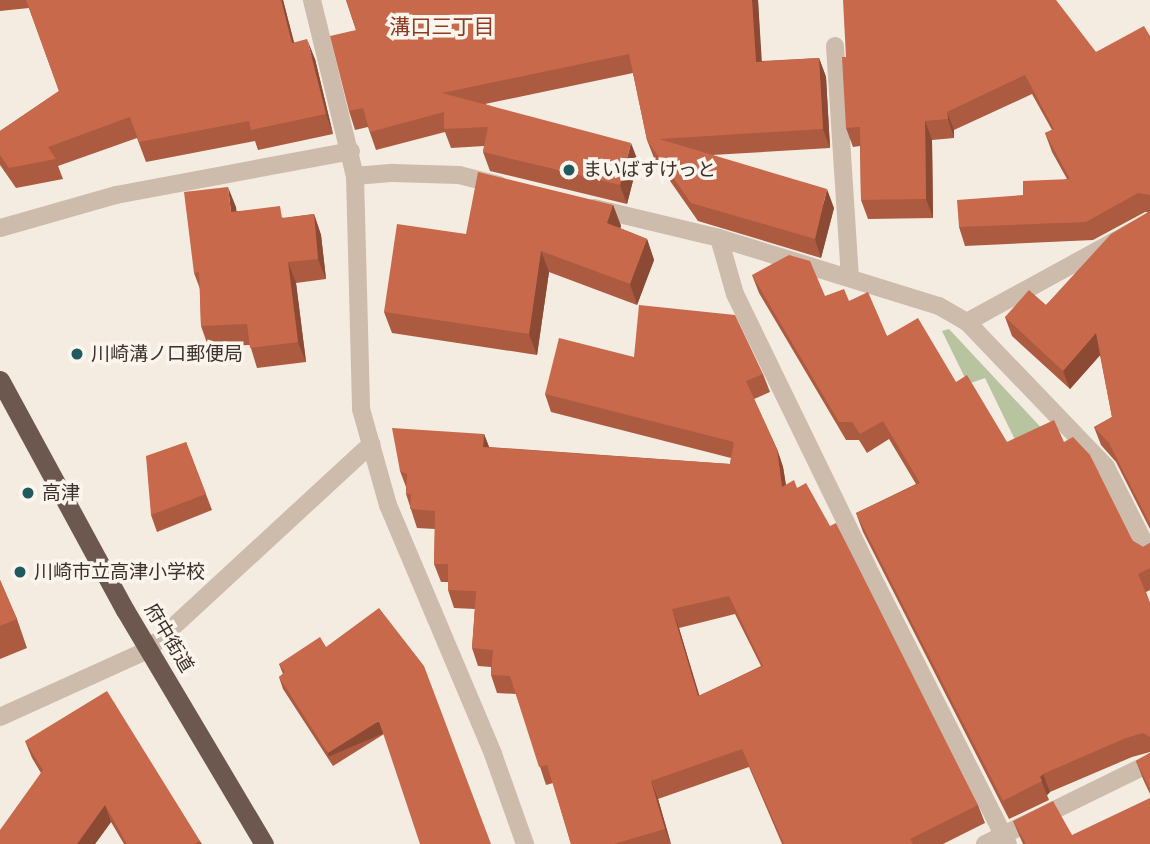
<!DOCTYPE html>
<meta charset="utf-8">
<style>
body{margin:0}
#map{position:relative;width:1150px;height:844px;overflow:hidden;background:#f4ebe1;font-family:Arial,"Noto Sans JP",sans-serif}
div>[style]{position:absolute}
.green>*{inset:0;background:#b8c4a0}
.minor>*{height:18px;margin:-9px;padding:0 9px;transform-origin:9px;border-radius:9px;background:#cdbbac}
.trunk>*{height:19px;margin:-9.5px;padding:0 9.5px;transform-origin:9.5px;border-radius:9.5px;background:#6c584f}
.wall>*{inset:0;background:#ac5a40}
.shaded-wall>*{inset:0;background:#8c4a34;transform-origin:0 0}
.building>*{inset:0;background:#c8694b}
.dots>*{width:19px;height:19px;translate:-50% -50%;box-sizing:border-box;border:4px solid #fbf5ee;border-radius:50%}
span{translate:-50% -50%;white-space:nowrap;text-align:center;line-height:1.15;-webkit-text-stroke:7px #fbf5ee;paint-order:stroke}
.poi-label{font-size:19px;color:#3b302b}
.left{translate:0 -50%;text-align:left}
.street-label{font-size:19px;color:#3b302b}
.neighbourhood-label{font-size:21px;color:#8c3b22}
</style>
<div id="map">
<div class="green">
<i style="clip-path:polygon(949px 329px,1048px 435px,1019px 448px,985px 378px,968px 384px,942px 331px)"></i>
</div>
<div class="minor">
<i style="left:312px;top:0;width:181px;rotate:76.3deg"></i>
<i style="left:355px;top:176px;width:233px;rotate:88.5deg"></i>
<i style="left:361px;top:409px;width:100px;rotate:74.3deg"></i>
<i style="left:388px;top:505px;width:270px;rotate:67.1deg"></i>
<i style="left:493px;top:754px;width:96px;rotate:70.4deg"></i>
<i style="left:835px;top:46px;width:232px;rotate:86.3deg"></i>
<i style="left:355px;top:176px;width:38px;rotate:-5deg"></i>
<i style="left:393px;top:173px;width:66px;rotate:1.7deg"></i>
<i style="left:459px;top:175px;width:41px;rotate:14deg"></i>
<i style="left:594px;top:208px;width:129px;rotate:13.5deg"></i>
<i style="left:719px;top:238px;width:230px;rotate:17.2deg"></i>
<i style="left:939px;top:306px;width:32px;rotate:30deg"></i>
<i style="left:967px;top:322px;width:201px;rotate:46.2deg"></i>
<i style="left:1106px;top:467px;width:97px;rotate:63.2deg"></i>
<i style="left:0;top:228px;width:121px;rotate:-15.9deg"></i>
<i style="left:116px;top:195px;width:239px;rotate:-10.6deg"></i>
<i style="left:719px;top:238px;width:58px;rotate:74.1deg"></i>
<i style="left:735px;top:294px;width:325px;rotate:64.1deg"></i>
<i style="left:877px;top:586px;width:289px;rotate:63.1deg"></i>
<i style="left:967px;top:322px;width:209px;rotate:-28.7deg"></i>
<i style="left:0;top:717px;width:162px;rotate:-24.4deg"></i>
<i style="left:148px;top:650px;width:304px;rotate:-42.7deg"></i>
<i style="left:985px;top:844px;width:184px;rotate:-26.1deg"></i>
</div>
<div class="trunk">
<i style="left:0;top:380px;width:262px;rotate:61.5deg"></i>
<i style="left:125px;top:610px;width:272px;rotate:59.3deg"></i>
</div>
<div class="wall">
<i style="clip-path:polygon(0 0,283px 0,294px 42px,315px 59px,333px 134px,258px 150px,255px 141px,146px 162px,137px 138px,58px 166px,63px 179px,16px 188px,0 165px,0 131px,59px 91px,29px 8px,0 11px)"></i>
<i style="clip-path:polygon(346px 0,758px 0,761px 61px,819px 58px,826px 77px,830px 148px,712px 155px,834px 208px,821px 258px,698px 221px,654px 158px,647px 140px,633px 73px,485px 104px,638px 161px,627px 204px,490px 171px,483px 152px,484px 146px,451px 148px,445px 132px,376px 150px,368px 127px,355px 130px,349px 111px,356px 30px)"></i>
<i style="clip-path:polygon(1150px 36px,1150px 529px,1116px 462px,1101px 445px,1094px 427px,1112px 417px,1100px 355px,1070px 389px,1012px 336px,1005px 317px,1046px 305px,1148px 212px,1145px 212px,1093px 240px,965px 246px,959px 227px,1023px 195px,1067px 179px,1052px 152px,1045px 133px,1052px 130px,1032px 94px,954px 130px,954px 138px,932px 140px,933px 218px,868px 219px,861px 200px,860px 146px,853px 147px,846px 128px,846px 57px,1096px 52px)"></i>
<i style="clip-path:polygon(613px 205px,621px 226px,620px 228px,647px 239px,654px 260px,637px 305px,549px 272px,537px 355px,392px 333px,384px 312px,466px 234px)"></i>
<i style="clip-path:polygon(236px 207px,236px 211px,285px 218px,314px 214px,321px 235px,326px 279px,296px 283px,306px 362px,257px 368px,250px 345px,208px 346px,201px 326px,200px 289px,194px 273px)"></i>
<i style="clip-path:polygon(752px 275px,825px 296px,849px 301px,887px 336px,956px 382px,1007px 442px,1064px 442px,1133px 541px,1143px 547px,1150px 543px,1150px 590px,1146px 592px,1150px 603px,1150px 752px,1132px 757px,1050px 792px,1047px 795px,1049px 800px,1009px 819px,863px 532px,856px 513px,916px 484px,889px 439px,867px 453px,859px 440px,846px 440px,759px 293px)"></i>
<i style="clip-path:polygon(evenodd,634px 357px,763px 374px,770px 392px,754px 399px,777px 449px,783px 467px,786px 485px,797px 488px,978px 805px,985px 823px,943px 844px,782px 844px,749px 767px,658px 799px,671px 844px,571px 844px,553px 783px,546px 785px,516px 694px,497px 693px,491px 675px,491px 667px,478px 666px,472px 648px,475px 609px,454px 608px,448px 590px,448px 582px,441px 582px,434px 564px,435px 529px,417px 528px,406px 494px,406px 487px,400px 471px,484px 434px,489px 447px,730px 464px,731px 458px,551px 412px,545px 394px,634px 357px,735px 614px,761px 666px,699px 696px,679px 628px,735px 614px)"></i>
<i style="clip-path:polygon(186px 442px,212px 510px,157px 532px,151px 515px)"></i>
<i style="clip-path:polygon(0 580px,17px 619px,27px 648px,0 659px)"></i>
<i style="clip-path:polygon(326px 647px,384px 734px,333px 766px,283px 689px,279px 677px,283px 674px,279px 664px)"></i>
<i style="clip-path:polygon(25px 741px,200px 841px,202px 844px,124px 844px,111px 822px,95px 844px,0 844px,41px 773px,32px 758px)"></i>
<i style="clip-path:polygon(1150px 753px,1150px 794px,1143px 779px,1136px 761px)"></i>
<i style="clip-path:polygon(1013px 821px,1072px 835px,1150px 844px,1023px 844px)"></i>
</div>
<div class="shaded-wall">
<i style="clip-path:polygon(281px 0,283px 0,299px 63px,292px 43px)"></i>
<i style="clip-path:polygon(752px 0,758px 0,763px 80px,756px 62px)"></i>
<i style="clip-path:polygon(307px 39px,315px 59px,333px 134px,326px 114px)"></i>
<i style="clip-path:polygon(819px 58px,826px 77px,830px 148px,823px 129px)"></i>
<i style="clip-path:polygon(947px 112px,954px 130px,954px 138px,948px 119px)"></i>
<i style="clip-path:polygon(925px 121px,932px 140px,933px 218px,926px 199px)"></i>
<i style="clip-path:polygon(631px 143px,638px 161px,627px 204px,620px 185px)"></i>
<i style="clip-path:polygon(228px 187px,236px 207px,239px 232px,231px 212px)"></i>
<i style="clip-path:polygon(827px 189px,834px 208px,821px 258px,815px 239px)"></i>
<i style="clip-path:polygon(613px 205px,621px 226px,615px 244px,607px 223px)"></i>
<i style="clip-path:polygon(314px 214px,321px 235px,326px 279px,318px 259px)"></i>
<i style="clip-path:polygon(647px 239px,654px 260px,637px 305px,630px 284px)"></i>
<i style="clip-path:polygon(541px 251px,549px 272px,537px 355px,529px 334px)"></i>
<i style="clip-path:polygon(288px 262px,296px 283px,306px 362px,298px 342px)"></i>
<i style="clip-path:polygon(1096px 333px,1103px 352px,1070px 389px,1063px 371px)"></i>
<i style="clip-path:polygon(484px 434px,491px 452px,483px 447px)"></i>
<i style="clip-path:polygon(777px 449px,783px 467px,789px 505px,782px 487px)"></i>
<i style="clip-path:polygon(672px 609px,679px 628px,705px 714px,698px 696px)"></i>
<i style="left:379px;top:721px;width:13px;height:60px;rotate:67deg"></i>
<i style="clip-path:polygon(1043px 774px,1050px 792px,1047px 795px,1040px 777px)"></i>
<i style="clip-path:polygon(651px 781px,658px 799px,671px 844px,665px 829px)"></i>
<i style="clip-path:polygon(105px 805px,111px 822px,95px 844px,77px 844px)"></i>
</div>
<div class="building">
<i style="clip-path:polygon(26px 0,281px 0,292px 43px,307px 39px,326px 114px,251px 130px,249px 121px,139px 142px,130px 117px,48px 147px,56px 159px,9px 168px,0 155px,0 131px,59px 91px)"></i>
<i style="clip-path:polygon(346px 0,752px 0,756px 62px,819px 58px,823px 129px,659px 139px,827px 189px,815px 239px,691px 203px,647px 140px,629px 54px,442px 93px,631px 143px,620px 185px,483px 152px,488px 127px,444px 129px,444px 112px,370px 132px,363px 108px,349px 111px,330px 36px,356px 30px)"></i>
<i style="clip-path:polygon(843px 0,1056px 0,1096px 52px,1144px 26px,1150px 36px,1150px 195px,1138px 193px,1086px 222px,959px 227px,957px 200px,1023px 195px,1023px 181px,1070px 179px,1045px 133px,1054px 129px,1025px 75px,947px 112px,948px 119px,925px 121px,926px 199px,861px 200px,860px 127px,846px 128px,842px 57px,846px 57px)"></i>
<i style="clip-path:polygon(478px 172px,613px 205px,607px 223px,647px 239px,630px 284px,541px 251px,529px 334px,384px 312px,397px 224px,466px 234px)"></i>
<i style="clip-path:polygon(228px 187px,231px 212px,280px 206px,282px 218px,314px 214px,318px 259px,288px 262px,298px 342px,250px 348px,247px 324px,201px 326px,199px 272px,194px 273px,184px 192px)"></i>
<i style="clip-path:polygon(1150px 211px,1150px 524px,1109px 443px,1094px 427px,1112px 417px,1096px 333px,1063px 371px,1005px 317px,1029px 290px,1046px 305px,1111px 234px)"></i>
<i style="clip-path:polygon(789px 255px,810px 261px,825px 296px,844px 289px,849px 301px,868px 292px,887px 336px,918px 318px,956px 382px,967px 375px,1007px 442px,1054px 420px,1064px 442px,1073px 437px,1090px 455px,1133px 541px,1143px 547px,1150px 543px,1150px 568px,1138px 574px,1150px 603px,1150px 737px,1143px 733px,1126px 738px,1043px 774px,1040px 777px,1042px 781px,1003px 801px,856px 513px,920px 483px,883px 421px,860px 434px,852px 422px,839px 422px,752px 275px)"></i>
<i style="clip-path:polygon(evenodd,639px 305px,735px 315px,763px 374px,746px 381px,777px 449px,782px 487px,794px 480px,797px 488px,806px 483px,830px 526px,836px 523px,978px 805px,910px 839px,913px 844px,784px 844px,742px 749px,651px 781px,665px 829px,614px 844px,571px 844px,547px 765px,539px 767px,510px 676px,491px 675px,493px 650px,472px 648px,476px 591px,448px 590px,448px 564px,434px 564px,435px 511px,410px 509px,411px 494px,406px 494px,407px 474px,400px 471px,392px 428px,484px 434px,483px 447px,730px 464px,734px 442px,545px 394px,559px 338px,634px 357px,639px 305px,729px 596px,763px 666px,698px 696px,672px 609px,729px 596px)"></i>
<i style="clip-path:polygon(186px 442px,206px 494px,151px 515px,146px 456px)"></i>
<i style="clip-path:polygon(0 580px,17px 619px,0 626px)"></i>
<i style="clip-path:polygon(379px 608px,424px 666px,491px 844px,420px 844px,379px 721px,328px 753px,279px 677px,285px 672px,279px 664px,320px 637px,326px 647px)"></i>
<i style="clip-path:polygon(107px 691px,200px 841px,194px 844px,127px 844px,105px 805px,77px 844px,0 844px,0 830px,43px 770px,25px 741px)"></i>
<i style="clip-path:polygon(1150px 753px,1150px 789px,1136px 761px)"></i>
<i style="clip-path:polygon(1150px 798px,1150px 844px,1026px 844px,1013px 821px,1053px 801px,1072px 835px)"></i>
</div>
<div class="dots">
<i style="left:569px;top:170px;background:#1f5a5e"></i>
<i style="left:77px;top:354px;background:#1f5a5e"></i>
<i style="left:28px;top:493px;background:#1f5a5e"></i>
<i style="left:20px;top:572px;background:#1f5a5e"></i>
</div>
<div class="poi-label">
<span class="left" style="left:583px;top:170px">まいばすけっと</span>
<span class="left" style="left:91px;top:354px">川崎溝ノ口郵便局</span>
<span class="left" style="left:42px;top:493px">高津</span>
<span class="left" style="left:34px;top:572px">川崎市立高津小学校</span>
</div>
<div class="street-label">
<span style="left:169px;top:638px;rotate:59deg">府中街道</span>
</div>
<div class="neighbourhood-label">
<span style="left:442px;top:27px">溝口三丁目</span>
</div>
</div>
